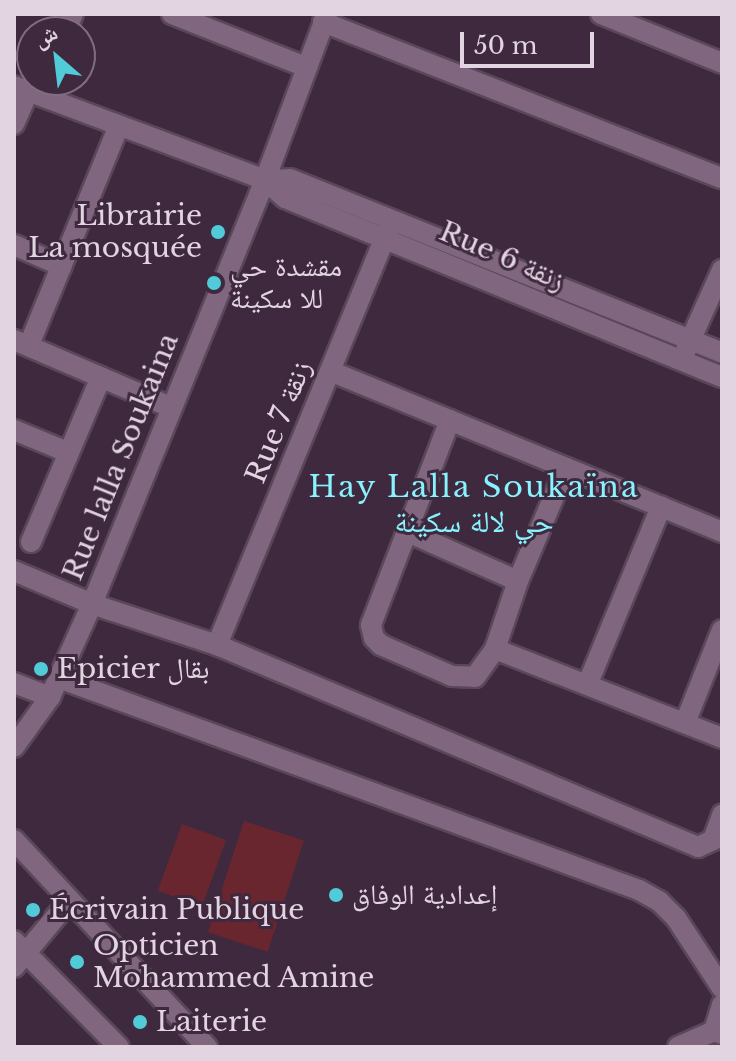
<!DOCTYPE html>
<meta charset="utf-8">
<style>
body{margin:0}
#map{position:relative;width:736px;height:1061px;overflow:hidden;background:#3e293e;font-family:"Libre Baskerville","Noto Naskh Arabic",serif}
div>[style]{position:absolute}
.green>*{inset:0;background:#69262e;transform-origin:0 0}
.roads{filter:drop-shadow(2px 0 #594859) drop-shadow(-2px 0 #594859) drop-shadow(0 2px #594859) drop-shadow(0 -2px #594859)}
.minor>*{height:20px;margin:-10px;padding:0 10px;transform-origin:10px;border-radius:10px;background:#80677f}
.dots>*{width:22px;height:22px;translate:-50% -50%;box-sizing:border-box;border:4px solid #3e293e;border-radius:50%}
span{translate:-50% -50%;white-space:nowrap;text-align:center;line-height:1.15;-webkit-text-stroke:6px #3e293e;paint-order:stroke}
.poi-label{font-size:28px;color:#e2d4e1}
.right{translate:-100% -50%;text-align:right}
.left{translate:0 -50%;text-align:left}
.street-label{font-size:28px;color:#e2d4e1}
.neighbourhood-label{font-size:30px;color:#88f2fe;letter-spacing:2px}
.frame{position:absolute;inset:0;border:16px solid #e2d4e1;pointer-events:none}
.north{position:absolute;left:16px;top:16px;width:80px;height:80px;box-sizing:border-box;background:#3e293e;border:2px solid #806d7f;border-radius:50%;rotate:332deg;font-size:22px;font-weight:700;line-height:32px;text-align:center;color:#e2d4e1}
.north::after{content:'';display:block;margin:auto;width:28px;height:36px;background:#52cbd8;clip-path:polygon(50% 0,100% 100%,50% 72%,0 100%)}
.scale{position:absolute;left:460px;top:32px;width:134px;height:36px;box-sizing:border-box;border:4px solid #e2d4e1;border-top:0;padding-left:10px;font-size:24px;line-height:28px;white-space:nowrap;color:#e2d4e1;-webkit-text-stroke:6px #3e293e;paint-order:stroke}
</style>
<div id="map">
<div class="green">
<i style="left:244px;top:821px;width:63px;height:117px;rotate:18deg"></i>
<i style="left:182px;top:824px;width:47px;height:71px;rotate:20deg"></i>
</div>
<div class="roads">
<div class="minor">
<i style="left:172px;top:14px;width:144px;rotate:21.6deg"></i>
<i style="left:601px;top:14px;width:131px;rotate:22deg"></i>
<i style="left:323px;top:22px;width:428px;rotate:21.4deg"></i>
<i style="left:65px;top:32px;width:20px;rotate:-66deg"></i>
<i style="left:14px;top:86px;width:268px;rotate:20.5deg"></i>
<i style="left:265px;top:180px;width:27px;rotate:42deg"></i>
<i style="left:285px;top:198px;width:472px;rotate:22.3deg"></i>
<i style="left:14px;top:124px;width:35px;rotate:-66deg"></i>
<i style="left:265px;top:180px;width:25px;rotate:-2deg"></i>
<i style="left:290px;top:179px;width:466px;rotate:21.9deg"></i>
<i style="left:14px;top:245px;width:52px;rotate:23.6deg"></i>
<i style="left:14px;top:340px;width:170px;rotate:23.2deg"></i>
<i style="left:29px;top:345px;width:235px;rotate:-67.7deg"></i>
<i style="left:686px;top:350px;width:88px;rotate:-65.8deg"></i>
<i style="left:330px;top:371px;width:424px;rotate:22.3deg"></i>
<i style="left:450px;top:420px;width:220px;rotate:111.1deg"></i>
<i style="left:371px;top:625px;width:13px;rotate:77deg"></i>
<i style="left:374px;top:638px;width:10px;rotate:45deg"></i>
<i style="left:381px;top:645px;width:77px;rotate:23.6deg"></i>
<i style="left:452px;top:676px;width:23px;rotate:2deg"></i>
<i style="left:475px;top:677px;width:34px;rotate:-54deg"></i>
<i style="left:495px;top:649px;width:72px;rotate:-71.3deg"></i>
<i style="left:518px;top:581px;width:123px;rotate:-67deg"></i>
<i style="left:14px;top:430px;width:57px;rotate:22.5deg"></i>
<i style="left:408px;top:532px;width:120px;rotate:24deg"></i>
<i style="left:31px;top:542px;width:179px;rotate:-67deg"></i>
<i style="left:14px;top:571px;width:85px;rotate:22.9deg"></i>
<i style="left:92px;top:604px;width:132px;rotate:18.2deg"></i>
<i style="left:217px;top:645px;width:522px;rotate:22.78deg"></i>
<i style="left:698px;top:847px;width:17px;rotate:-25deg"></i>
<i style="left:713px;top:840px;width:27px;rotate:-70deg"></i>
<i style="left:217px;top:645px;width:452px;rotate:-67.6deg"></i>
<i style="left:495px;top:649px;width:244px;rotate:21.4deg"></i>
<i style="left:59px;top:678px;width:618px;rotate:20.08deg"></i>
<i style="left:639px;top:890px;width:23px;rotate:29deg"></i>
<i style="left:659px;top:901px;width:24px;rotate:45deg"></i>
<i style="left:676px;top:918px;width:84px;rotate:56.7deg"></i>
<i style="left:14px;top:683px;width:39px;rotate:21deg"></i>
<i style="left:588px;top:683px;width:191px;rotate:-67.5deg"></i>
<i style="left:685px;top:723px;width:100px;rotate:-68.3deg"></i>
<i style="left:14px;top:747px;width:62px;rotate:-54.2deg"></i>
<i style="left:50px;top:697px;width:102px;rotate:-65.7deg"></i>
<i style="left:92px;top:604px;width:458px;rotate:-67.8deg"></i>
<i style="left:265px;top:180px;width:177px;rotate:-69.5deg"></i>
<i style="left:14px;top:840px;width:283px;rotate:47deg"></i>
<i style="left:14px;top:941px;width:149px;rotate:45.3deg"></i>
<i style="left:14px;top:967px;width:87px;rotate:-50.1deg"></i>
<i style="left:714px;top:1031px;width:27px;rotate:-73deg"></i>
<i style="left:678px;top:1047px;width:39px;rotate:-24deg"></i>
<i style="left:714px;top:1031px;width:9px;rotate:21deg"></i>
</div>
</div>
<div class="dots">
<i style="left:218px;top:232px;background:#52cbd8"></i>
<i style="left:214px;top:283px;background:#52cbd8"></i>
<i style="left:41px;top:669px;background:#52cbd8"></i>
<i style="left:336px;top:895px;background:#52cbd8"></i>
<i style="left:33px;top:910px;background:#52cbd8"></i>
<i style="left:77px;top:962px;background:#52cbd8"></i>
<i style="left:140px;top:1022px;background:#52cbd8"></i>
</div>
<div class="poi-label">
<span class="right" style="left:202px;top:232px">Librairie<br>La mosquée</span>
<span class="left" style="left:230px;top:283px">مقشدة حي<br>للا سكينة</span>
<span class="left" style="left:57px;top:669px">Epicier بقال</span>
<span class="left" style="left:352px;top:895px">إعدادية الوفاق</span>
<span class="left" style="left:49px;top:910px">Écrivain Publique</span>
<span class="left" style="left:93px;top:962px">Opticien<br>Mohammed Amine</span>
<span class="left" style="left:156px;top:1022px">Laiterie</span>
</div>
<div class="street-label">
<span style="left:502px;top:256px;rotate:23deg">Rue 6 زنقة</span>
<span style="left:279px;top:422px;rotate:-68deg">Rue 7 زنقة</span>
<span style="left:121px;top:457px;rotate:-68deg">Rue lalla Soukaina</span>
</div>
<div class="neighbourhood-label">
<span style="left:474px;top:504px">Hay Lalla Soukaïna<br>حي لالة سكينة</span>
</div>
<div class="frame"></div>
<div class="north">ش</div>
<div class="scale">50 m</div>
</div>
